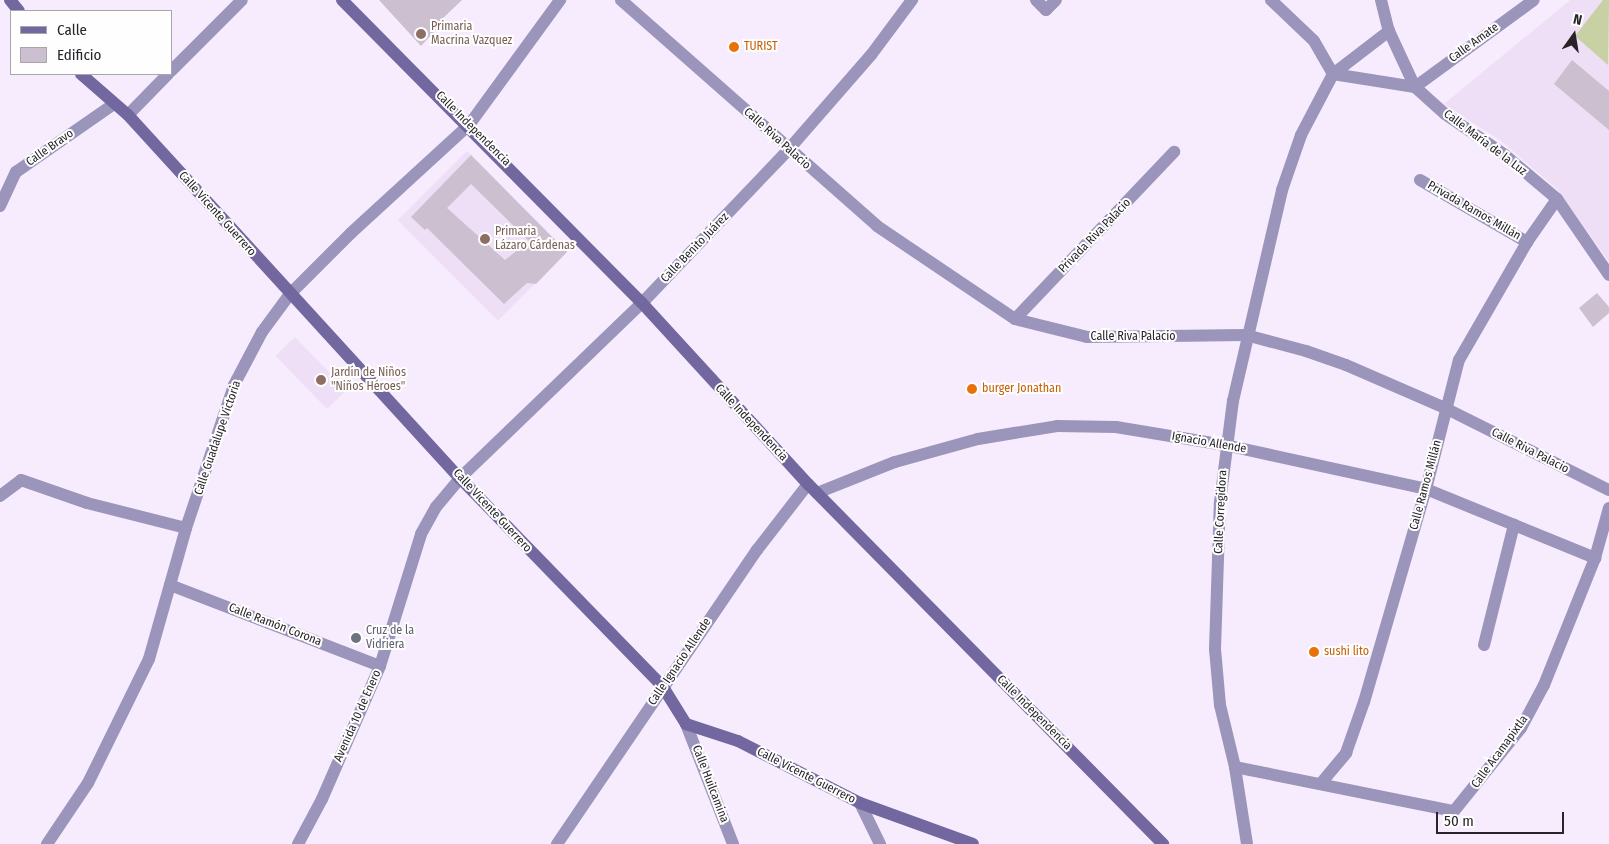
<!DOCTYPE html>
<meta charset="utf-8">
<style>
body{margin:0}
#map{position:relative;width:1609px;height:844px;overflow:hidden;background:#f7ecfd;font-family:"Fira Sans Condensed",sans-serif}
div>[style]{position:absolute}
.built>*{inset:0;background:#eedff6;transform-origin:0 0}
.green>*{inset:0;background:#c7d1a4}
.building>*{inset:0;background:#ccbfcf}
.pedestrian>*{height:12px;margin:-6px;padding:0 6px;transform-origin:6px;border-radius:6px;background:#9b94bb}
.minor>*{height:12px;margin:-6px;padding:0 6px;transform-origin:6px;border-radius:6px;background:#9b94bb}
.tertiary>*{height:12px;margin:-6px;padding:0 6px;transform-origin:6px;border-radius:6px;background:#9b94bb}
.secondary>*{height:12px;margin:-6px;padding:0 6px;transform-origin:6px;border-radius:6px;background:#73679f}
.dots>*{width:14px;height:14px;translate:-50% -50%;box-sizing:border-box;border:2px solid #fefefe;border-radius:50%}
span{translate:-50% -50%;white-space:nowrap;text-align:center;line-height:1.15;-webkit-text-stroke:4px #fefefe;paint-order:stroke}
.education-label{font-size:12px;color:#785e54}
.left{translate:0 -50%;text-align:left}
.street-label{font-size:12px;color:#272329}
.food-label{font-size:12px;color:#c56008}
.worship-label{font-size:12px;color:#5b616d}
.legend{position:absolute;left:10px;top:10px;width:162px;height:65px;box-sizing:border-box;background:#fefefe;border:1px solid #a8a6a9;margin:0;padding:6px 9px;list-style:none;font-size:15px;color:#272329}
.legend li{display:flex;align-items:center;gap:10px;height:25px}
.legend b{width:25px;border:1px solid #a8a6a9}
.north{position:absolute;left:1549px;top:10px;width:50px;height:50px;-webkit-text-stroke:4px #fefefe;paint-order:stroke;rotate:13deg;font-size:14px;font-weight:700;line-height:20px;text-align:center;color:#272329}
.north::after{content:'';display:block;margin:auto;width:18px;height:22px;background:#272329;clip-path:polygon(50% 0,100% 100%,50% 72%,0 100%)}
.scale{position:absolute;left:1436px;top:812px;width:128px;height:22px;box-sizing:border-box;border:2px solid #272329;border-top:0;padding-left:6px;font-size:15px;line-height:18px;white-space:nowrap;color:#272329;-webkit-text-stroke:4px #fefefe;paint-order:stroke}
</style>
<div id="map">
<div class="built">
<i style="clip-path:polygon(1570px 0,1609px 0,1609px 262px,1557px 189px,1501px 141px,1444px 104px)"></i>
<i style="left:467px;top:151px;width:142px;height:98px;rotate:45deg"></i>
<i style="left:295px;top:337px;width:74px;height:27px;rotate:46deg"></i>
</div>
<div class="green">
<i style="clip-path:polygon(1603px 0,1609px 0,1608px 65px,1575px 36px)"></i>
</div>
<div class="building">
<i style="clip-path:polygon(379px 0,462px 0,441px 20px,443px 22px,421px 46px)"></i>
<i style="clip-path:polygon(1572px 60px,1609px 91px,1609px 130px,1554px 84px)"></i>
<i style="clip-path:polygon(evenodd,471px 155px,567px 252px,536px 284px,527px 283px,504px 304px,427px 228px,425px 230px,411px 217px,471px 155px,471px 184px,529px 241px,505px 260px,447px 208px,471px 184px)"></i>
<i style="clip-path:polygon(1597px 293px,1609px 307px,1609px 313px,1593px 327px,1579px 308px)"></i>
</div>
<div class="pedestrian">
<i style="left:1036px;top:0;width:14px;rotate:45deg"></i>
<i style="left:1046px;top:10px;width:14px;rotate:-45deg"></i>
<i style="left:1271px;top:0;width:59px;rotate:43.6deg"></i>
<i style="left:1314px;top:41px;width:38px;rotate:60deg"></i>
<i style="left:1333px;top:74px;width:71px;rotate:-37.5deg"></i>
<i style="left:171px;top:71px;width:100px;rotate:-45deg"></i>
<i style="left:128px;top:115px;width:57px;rotate:-45.7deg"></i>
<i style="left:469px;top:125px;width:155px;rotate:-53.9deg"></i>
</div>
<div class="minor">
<i style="left:621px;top:0;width:341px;rotate:41.4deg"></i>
<i style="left:877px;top:226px;width:166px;rotate:34deg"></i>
<i style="left:1015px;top:319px;width:74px;rotate:14deg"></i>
<i style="left:1087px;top:337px;width:159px;rotate:-0.7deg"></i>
<i style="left:1246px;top:335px;width:62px;rotate:14.9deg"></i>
<i style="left:1306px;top:351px;width:42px;rotate:19.3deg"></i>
<i style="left:1346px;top:365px;width:108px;rotate:23.5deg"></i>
<i style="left:1445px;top:408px;width:183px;rotate:26.6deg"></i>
<i style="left:1381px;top:0;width:32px;rotate:76deg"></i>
<i style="left:1389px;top:31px;width:62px;rotate:65.1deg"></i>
<i style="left:1415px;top:87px;width:40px;rotate:42deg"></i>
<i style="left:1445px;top:114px;width:73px;rotate:34.3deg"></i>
<i style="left:1505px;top:155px;width:68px;rotate:40.2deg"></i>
<i style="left:1557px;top:199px;width:92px;rotate:55.6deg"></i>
<i style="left:1420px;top:180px;width:124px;rotate:30.1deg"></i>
<i style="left:0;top:206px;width:38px;rotate:-65deg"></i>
<i style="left:16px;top:172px;width:119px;rotate:-34.8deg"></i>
<i style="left:642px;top:303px;width:213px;rotate:-46.3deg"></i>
<i style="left:789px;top:149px;width:125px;rotate:-48.9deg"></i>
<i style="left:871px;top:55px;width:69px;rotate:-53.3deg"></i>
<i style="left:1015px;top:319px;width:231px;rotate:-46.4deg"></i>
<i style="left:817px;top:493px;width:84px;rotate:-21.7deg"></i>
<i style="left:895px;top:462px;width:86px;rotate:-15.5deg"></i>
<i style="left:978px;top:439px;width:80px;rotate:-9.3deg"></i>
<i style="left:1057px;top:426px;width:59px;rotate:1deg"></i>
<i style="left:1116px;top:427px;width:110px;rotate:9.4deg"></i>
<i style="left:1225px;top:445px;width:206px;rotate:12.3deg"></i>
<i style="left:1426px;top:489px;width:183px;rotate:22.2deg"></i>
<i style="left:0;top:496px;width:26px;rotate:-37deg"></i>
<i style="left:21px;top:480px;width:70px;rotate:19.2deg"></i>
<i style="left:87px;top:503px;width:102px;rotate:14.2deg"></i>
<i style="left:170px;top:585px;width:225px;rotate:21.1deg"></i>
<i style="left:1484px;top:645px;width:124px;rotate:-76deg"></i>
<i style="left:686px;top:724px;width:129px;rotate:68.6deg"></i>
<i style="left:1235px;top:767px;width:223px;rotate:11.4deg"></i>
<i style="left:1454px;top:811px;width:107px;rotate:-51.1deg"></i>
<i style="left:1521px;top:728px;width:49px;rotate:-61.9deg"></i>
<i style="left:1544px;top:685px;width:137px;rotate:-68.1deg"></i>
<i style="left:1595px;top:558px;width:52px;rotate:-74.4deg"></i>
<i style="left:1322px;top:782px;width:38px;rotate:-50deg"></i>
<i style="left:1346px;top:753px;width:54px;rotate:-70.6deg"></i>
<i style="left:1364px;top:702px;width:222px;rotate:-73.8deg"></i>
<i style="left:1426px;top:489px;width:133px;rotate:-75.7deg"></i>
<i style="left:1459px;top:360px;width:136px;rotate:-60deg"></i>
<i style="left:1527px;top:242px;width:52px;rotate:-55.1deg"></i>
<i style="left:860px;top:803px;width:46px;rotate:64deg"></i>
<i style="left:47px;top:844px;width:73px;rotate:-56.1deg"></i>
<i style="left:88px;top:783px;width:138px;rotate:-63.8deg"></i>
<i style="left:149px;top:659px;width:136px;rotate:-74.2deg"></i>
<i style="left:186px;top:528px;width:151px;rotate:-71.4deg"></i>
<i style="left:234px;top:385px;width:60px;rotate:-62.2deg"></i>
<i style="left:262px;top:332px;width:47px;rotate:-53.6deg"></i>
<i style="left:290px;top:294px;width:86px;rotate:-45deg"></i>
<i style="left:351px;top:233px;width:160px;rotate:-42.5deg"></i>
<i style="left:1247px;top:844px;width:78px;rotate:-98.9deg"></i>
<i style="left:1235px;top:767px;width:64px;rotate:-103.6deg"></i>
<i style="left:1220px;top:705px;width:56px;rotate:-95.1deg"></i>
<i style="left:1215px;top:649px;width:147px;rotate:-88.1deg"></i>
<i style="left:1220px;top:502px;width:102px;rotate:-82.7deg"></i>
<i style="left:1233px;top:401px;width:217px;rotate:-76.9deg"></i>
<i style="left:1282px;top:190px;width:58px;rotate:-70.9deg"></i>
<i style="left:1301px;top:135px;width:69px;rotate:-62.3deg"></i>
<i style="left:1333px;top:74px;width:83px;rotate:9deg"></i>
<i style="left:1415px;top:87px;width:147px;rotate:-36.2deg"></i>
</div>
<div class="tertiary">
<i style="left:298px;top:844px;width:51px;rotate:-61.9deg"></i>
<i style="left:322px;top:799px;width:145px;rotate:-66.4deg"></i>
<i style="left:380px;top:666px;width:138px;rotate:-72.7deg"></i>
<i style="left:421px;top:534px;width:31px;rotate:-61deg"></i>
<i style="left:436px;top:507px;width:38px;rotate:-50deg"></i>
<i style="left:460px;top:478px;width:252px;rotate:-43.9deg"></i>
<i style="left:557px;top:844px;width:356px;rotate:-55.8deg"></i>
<i style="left:757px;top:550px;width:83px;rotate:-52.3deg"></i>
</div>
<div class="secondary">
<i style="left:10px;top:0;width:14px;rotate:51deg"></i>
<i style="left:342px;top:0;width:426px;rotate:45.3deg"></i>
<i style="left:642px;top:303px;width:246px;rotate:47.5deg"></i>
<i style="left:808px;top:484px;width:506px;rotate:45.4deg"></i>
<i style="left:81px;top:74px;width:62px;rotate:41.1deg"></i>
<i style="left:128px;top:115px;width:492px;rotate:47.6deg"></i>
<i style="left:460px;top:478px;width:291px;rotate:45.8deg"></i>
<i style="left:663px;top:687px;width:44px;rotate:58.1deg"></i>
<i style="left:686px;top:724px;width:55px;rotate:18.1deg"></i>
<i style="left:738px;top:741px;width:137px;rotate:26.9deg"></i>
<i style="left:860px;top:803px;width:120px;rotate:19.9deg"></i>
</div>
<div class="dots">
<i style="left:421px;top:34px;background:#8d6e63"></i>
<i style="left:734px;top:47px;background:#e8710a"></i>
<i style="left:485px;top:239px;background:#8d6e63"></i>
<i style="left:321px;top:380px;background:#8d6e63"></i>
<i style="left:972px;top:389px;background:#e8710a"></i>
<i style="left:356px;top:638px;background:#6b7280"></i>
<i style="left:1314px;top:652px;background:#e8710a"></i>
</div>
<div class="education-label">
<span class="left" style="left:431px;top:34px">Primaria<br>Macrina Vazquez</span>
<span class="left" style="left:495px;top:239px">Primaria<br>Lázaro Cárdenas</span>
<span class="left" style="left:331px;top:380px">Jardín de Niños<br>"Niños Héroes"</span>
</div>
<div class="street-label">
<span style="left:1474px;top:43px;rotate:-36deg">Calle Amate</span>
<span style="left:473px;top:129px;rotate:45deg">Calle Independencia</span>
<span style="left:777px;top:139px;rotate:42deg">Calle Riva Palacio</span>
<span style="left:1485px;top:143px;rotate:37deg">Calle María de la Luz</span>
<span style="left:50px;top:148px;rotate:-35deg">Calle Bravo</span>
<span style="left:1474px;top:211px;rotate:30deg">Privada Ramos Millán</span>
<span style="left:217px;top:214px;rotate:48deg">Calle Vicente Guerrero</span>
<span style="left:1095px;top:236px;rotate:-46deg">Privada Riva Palacio</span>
<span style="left:695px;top:248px;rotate:-46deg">Calle Benito Juárez</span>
<span style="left:1133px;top:337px">Calle Riva Palacio</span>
<span style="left:751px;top:423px;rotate:47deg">Calle Independencia</span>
<span style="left:218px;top:438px;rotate:-71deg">Calle Guadalupe Victoria</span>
<span style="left:1209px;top:443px;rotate:10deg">Ignacio Allende</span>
<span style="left:1530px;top:451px;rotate:27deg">Calle Riva Palacio</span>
<span style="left:1426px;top:485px;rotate:-75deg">Calle Ramos Millán</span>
<span style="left:492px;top:511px;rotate:47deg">Calle Vicente Guerrero</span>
<span style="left:1221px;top:512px;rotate:-87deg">Calle Corregidora</span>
<span style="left:275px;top:625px;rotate:21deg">Calle Ramón Corona</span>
<span style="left:680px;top:662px;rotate:-56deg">Calle Ignacio Allende</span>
<span style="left:1034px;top:713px;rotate:45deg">Calle Independencia</span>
<span style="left:358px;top:716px;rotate:-66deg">Avenida 10 de Enero</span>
<span style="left:1500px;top:752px;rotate:-54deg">Calle Acamapixtla</span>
<span style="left:806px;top:776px;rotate:27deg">Calle Vicente Guerrero</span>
<span style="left:710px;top:784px;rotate:69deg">Calle Huilcamina</span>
</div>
<div class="food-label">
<span class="left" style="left:744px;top:47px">TURIST</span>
<span class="left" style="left:982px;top:389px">burger Jonathan</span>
<span class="left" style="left:1324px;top:652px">sushi lito</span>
</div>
<div class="worship-label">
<span class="left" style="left:366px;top:638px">Cruz de la<br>Vidriera</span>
</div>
<ul class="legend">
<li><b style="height:6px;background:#73679f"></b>Calle</li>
<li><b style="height:14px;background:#ccbfcf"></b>Edificio</li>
</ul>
<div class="north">N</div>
<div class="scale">50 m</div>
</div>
